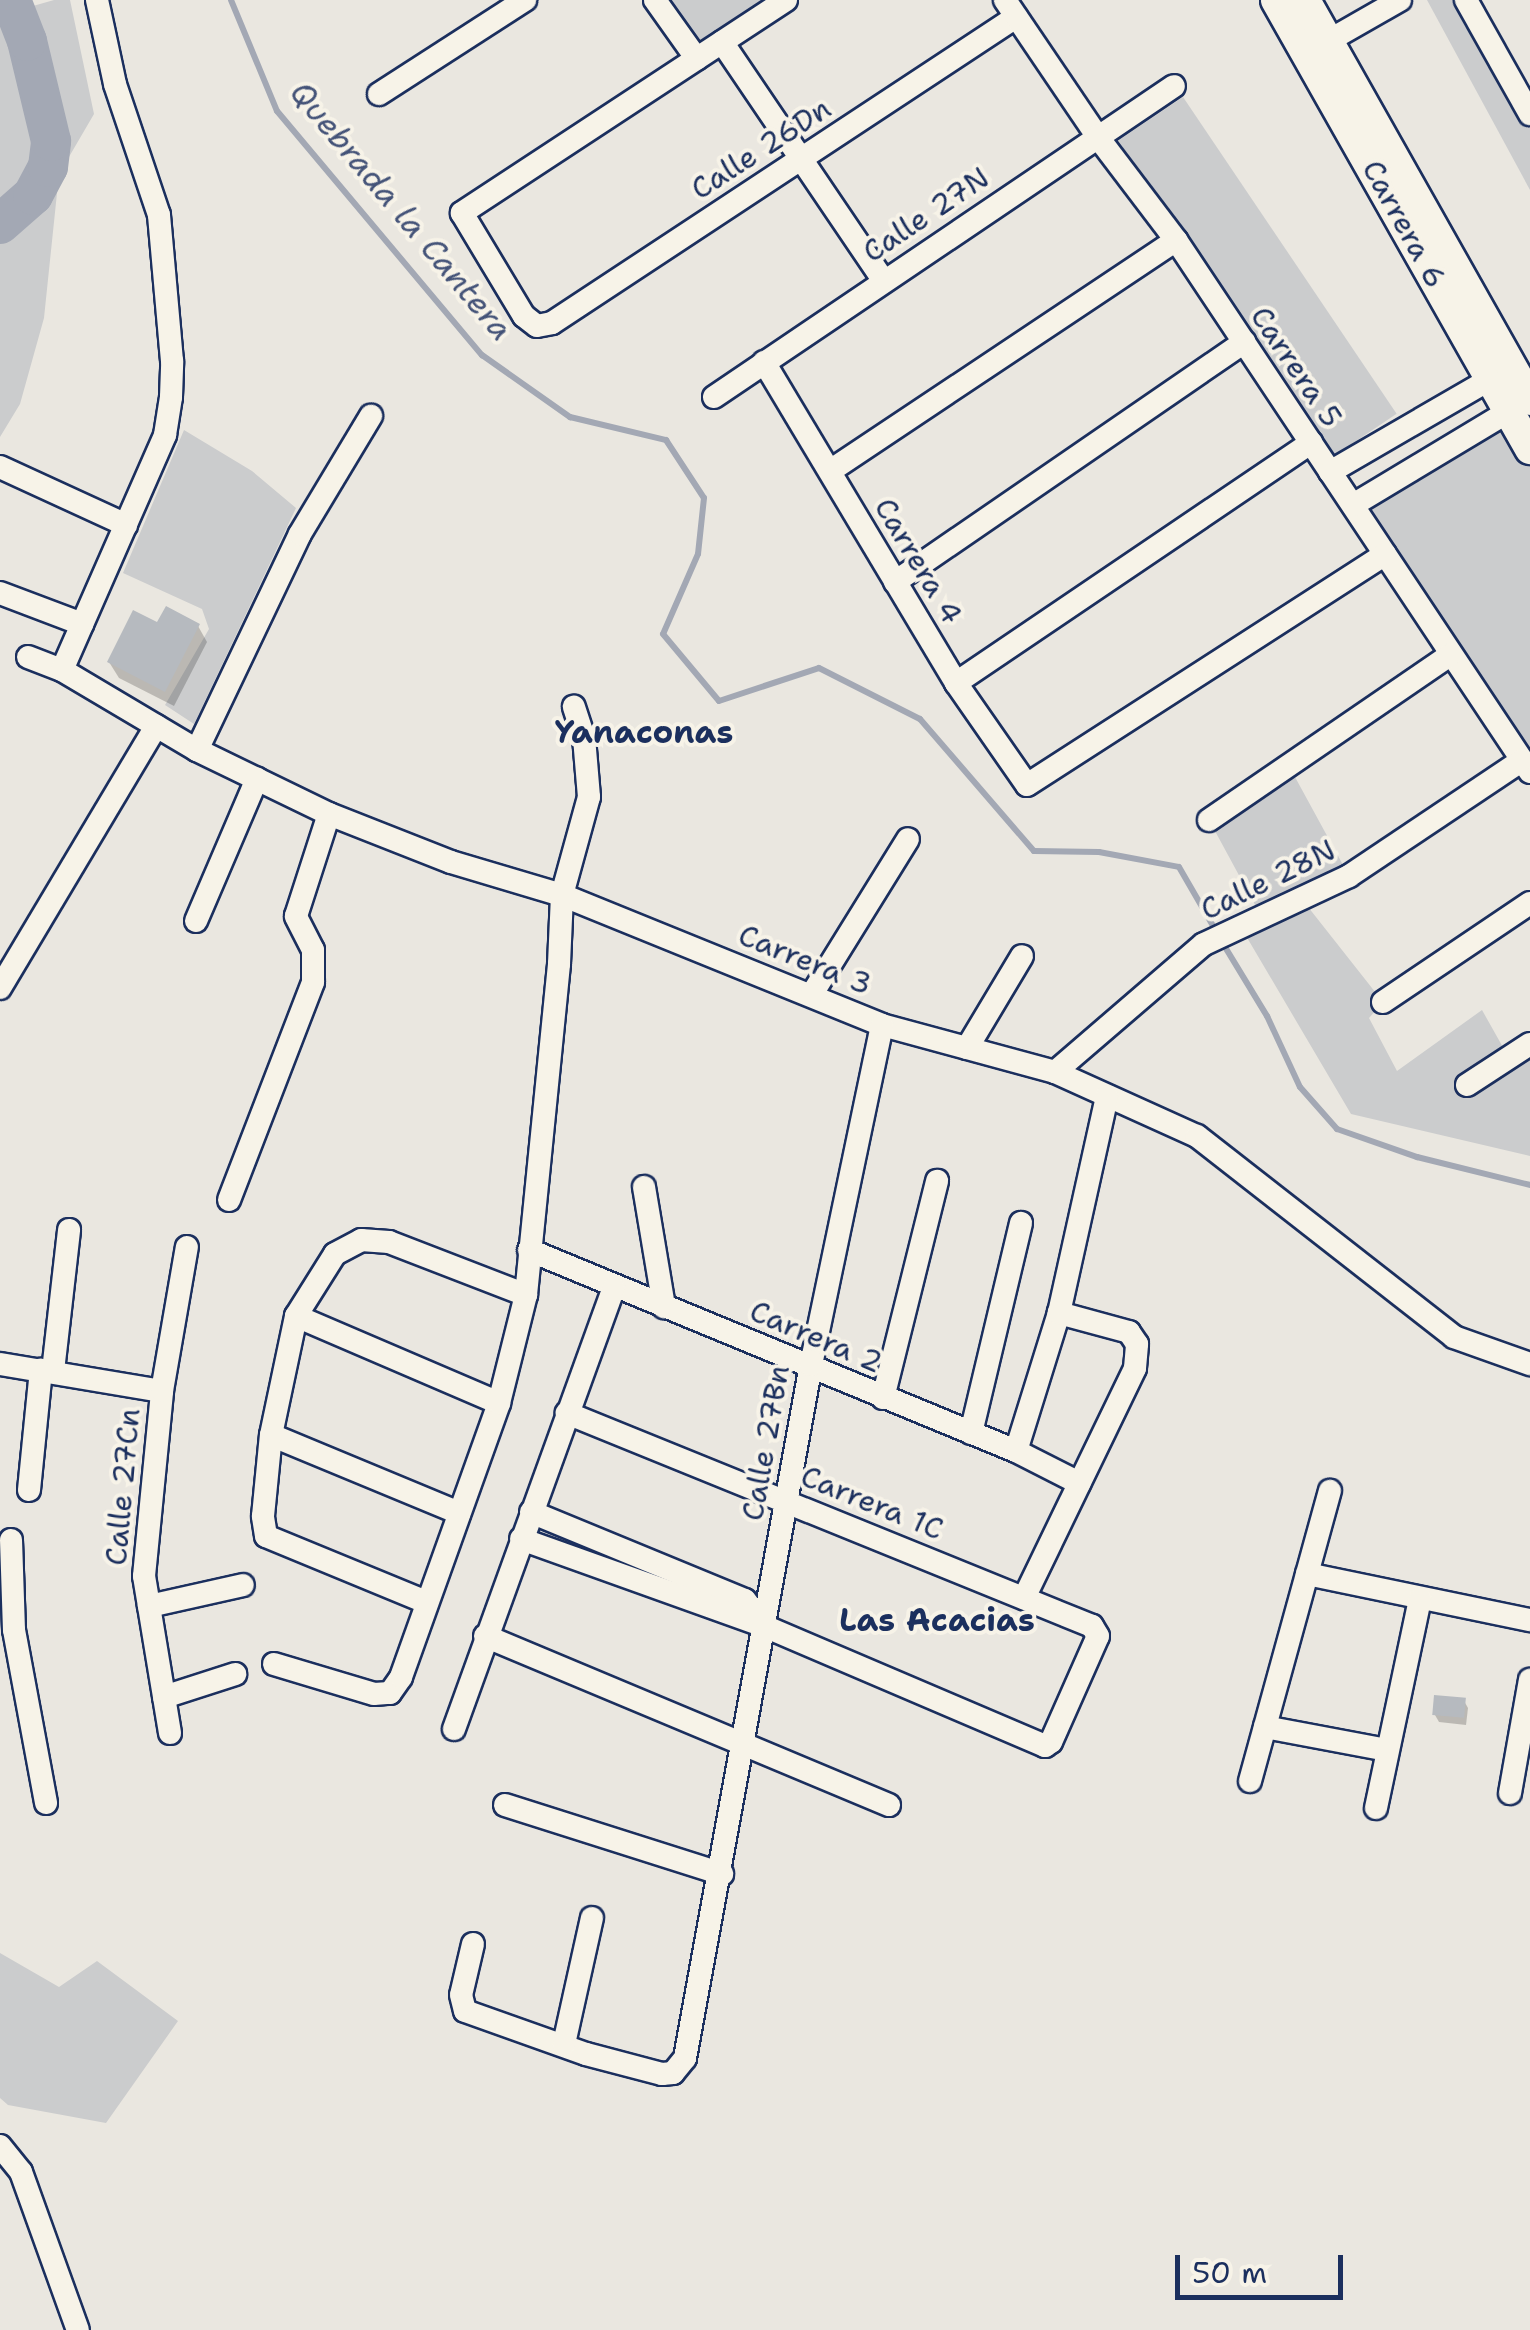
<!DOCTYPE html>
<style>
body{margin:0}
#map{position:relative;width:1530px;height:2330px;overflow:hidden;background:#eae7e0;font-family:"Shantell Sans",sans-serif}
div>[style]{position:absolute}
.green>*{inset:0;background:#cbcccd;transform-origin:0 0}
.shadow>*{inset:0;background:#0003}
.stream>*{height:6px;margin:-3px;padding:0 3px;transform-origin:3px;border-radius:3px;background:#a3a8b4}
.river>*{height:40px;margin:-20px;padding:0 20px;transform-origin:20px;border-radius:20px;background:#a3a8b4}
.building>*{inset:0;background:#b6babf;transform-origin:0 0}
.roads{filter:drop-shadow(2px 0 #1b2f5e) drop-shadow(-2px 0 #1b2f5e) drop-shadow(0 2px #1b2f5e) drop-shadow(0 -2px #1b2f5e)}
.minor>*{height:22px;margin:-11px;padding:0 11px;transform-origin:11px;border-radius:11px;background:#f7f3e8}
.secondary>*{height:30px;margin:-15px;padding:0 15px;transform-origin:15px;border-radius:15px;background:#f7f3e8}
span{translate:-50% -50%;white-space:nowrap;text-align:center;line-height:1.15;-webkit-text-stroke:8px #f7f3e8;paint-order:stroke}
.street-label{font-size:30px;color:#1b2f5e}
.water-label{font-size:32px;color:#445378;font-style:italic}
.neighbourhood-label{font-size:32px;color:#1b2f5e;font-weight:700}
.scale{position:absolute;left:1175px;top:2255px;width:168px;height:45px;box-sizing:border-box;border:5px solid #1b2f5e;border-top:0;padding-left:12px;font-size:30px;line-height:35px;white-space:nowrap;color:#1b2f5e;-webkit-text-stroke:8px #f7f3e8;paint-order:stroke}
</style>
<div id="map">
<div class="green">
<i style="clip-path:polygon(54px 0,70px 0,94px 114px,59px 174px,44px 318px,20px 404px,0 437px,0 233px,54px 176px,60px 133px,26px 8px)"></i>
<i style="clip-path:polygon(655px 0,786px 0,697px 59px)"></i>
<i style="clip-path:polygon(1427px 0,1473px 0,1530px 103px,1530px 190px)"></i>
<i style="clip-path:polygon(0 19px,40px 153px,0 212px)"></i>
<i style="left:1183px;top:97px;width:382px;height:78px;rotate:56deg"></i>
<i style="clip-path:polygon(1510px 412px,1530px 449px,1530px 767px,1362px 501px)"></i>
<i style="clip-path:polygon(184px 430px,252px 471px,296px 508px,194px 724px,165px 705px,209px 629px,202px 609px,123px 573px)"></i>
<i style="clip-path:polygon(1289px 766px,1349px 876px,1301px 898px,1383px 1002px,1369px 1018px,1397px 1071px,1482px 1010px,1509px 1058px,1530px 1053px,1530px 1156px,1351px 1114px,1239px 924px,1260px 914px,1209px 820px)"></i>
<i style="clip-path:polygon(0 1953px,59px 1987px,97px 1961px,178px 2021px,106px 2123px,8px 2105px,0 2098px)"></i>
</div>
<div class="shadow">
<i style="clip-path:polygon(158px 626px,198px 626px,207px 642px,174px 706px,119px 678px,109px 662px)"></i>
<i style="clip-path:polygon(1464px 1701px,1468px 1708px,1466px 1725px,1439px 1722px,1435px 1715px)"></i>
</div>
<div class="stream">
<i style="left:231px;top:0;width:120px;rotate:67.5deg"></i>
<i style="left:277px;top:111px;width:319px;rotate:50deg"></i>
<i style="left:482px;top:355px;width:108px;rotate:35.2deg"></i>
<i style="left:570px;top:417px;width:99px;rotate:13.5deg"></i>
<i style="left:666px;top:440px;width:69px;rotate:56.8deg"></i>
<i style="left:704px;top:498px;width:56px;rotate:96.1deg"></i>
<i style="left:698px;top:554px;width:87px;rotate:113.6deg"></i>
<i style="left:663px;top:634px;width:87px;rotate:50.1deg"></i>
<i style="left:719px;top:701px;width:105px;rotate:-18.3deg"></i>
<i style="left:819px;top:668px;width:113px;rotate:26.8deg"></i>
<i style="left:920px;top:719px;width:174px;rotate:49.2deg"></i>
<i style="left:1034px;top:851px;width:65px;rotate:0.9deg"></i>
<i style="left:1099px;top:852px;width:81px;rotate:10.6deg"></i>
<i style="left:1179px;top:867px;width:74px;rotate:60deg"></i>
<i style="left:1222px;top:942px;width:87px;rotate:58.7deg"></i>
<i style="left:1267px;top:1016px;width:78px;rotate:65.1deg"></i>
<i style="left:1300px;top:1087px;width:56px;rotate:48.6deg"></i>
<i style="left:1337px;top:1129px;width:85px;rotate:19.3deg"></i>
<i style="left:1417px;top:1157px;width:116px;rotate:13.9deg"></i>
</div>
<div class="river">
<i style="left:0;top:224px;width:44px;rotate:-41.3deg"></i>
<i style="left:33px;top:195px;width:32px;rotate:-62deg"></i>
<i style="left:48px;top:167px;width:26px;rotate:-83deg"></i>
<i style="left:51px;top:141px;width:103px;rotate:-103.5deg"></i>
<i style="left:27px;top:41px;width:44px;rotate:-111.3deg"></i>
</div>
<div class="building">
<i style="clip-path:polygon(166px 606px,200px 624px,165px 692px,107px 662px,133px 610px,157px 622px)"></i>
<i style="left:1434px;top:1695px;width:32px;height:20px;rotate:5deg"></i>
</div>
<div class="roads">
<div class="minor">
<i style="left:655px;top:0;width:72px;rotate:54.6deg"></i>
<i style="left:786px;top:0;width:388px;rotate:146.7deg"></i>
<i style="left:462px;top:213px;width:120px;rotate:59deg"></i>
<i style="left:524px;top:316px;width:16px;rotate:38deg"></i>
<i style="left:537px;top:326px;width:15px;rotate:-11deg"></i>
<i style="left:552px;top:323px;width:556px;rotate:-33.4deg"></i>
<i style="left:1005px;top:0;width:164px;rotate:55.9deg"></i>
<i style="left:1097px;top:136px;width:131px;rotate:52.8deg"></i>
<i style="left:1176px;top:240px;width:639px;rotate:56.36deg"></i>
<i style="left:1466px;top:0;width:131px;rotate:60.7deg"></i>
<i style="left:722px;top:42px;width:287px;rotate:55.9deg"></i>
<i style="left:1314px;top:49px;width:99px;rotate:-29.7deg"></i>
<i style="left:379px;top:94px;width:174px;rotate:-32.8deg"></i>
<i style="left:764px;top:362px;width:374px;rotate:59.1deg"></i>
<i style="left:956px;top:683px;width:124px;rotate:55.2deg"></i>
<i style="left:1027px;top:785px;width:426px;rotate:-32.8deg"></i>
<i style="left:714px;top:397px;width:555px;rotate:-34.06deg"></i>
<i style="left:0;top:467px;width:139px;rotate:24.7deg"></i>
<i style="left:830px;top:471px;width:416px;rotate:-33.7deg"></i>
<i style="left:1330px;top:472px;width:201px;rotate:-30.1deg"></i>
<i style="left:1353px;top:505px;width:196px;rotate:-31deg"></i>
<i style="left:895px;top:582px;width:424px;rotate:-34.5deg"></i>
<i style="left:0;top:593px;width:88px;rotate:20.7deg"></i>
<i style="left:28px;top:657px;width:36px;rotate:21deg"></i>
<i style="left:62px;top:670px;width:157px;rotate:30.7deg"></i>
<i style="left:197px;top:750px;width:147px;rotate:25.9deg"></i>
<i style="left:329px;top:814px;width:131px;rotate:21.5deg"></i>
<i style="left:451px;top:862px;width:116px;rotate:16.6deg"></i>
<i style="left:562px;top:895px;width:345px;rotate:22.1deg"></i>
<i style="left:882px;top:1025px;width:179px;rotate:15.2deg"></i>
<i style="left:1055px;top:1072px;width:156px;rotate:24.3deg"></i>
<i style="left:1197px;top:1136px;width:326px;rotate:38deg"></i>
<i style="left:1454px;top:1337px;width:81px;rotate:19.6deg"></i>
<i style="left:62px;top:670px;width:257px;rotate:-66.3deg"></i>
<i style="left:165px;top:435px;width:38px;rotate:-81deg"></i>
<i style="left:171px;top:397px;width:36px;rotate:-88deg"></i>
<i style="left:172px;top:361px;width:147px;rotate:-95.1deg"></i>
<i style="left:159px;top:215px;width:138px;rotate:-108.6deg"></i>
<i style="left:115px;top:84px;width:86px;rotate:-102.1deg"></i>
<i style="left:956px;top:683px;width:429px;rotate:-34.1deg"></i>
<i style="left:197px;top:750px;width:239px;rotate:-64.5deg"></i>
<i style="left:300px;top:534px;width:138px;rotate:-59deg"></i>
<i style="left:1209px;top:820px;width:293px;rotate:-34.4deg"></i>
<i style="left:196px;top:921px;width:155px;rotate:-66.8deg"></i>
<i style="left:0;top:988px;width:305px;rotate:-59.2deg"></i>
<i style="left:812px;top:994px;width:182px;rotate:-58.2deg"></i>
<i style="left:1383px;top:1002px;width:177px;rotate:-34deg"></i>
<i style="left:967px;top:1048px;width:107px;rotate:-59.1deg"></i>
<i style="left:1055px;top:1072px;width:196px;rotate:-40.7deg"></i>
<i style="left:1204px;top:944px;width:160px;rotate:-25.1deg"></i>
<i style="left:1349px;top:876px;width:208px;rotate:-33.8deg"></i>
<i style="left:1467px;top:1085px;width:75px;rotate:-33.1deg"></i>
<i style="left:644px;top:1187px;width:122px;rotate:80.5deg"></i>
<i style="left:229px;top:1200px;width:234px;rotate:-68.9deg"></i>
<i style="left:313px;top:982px;width:32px;rotate:-90deg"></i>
<i style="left:313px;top:950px;width:38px;rotate:-117deg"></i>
<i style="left:296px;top:916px;width:107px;rotate:-72.1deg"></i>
<i style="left:529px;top:1250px;width:527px;rotate:22.43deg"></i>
<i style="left:1016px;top:1451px;width:71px;rotate:26.9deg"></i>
<i style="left:296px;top:1316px;width:221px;rotate:23.2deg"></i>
<i style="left:0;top:1364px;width:164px;rotate:9.5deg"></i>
<i style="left:53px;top:1371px;width:142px;rotate:-83.5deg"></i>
<i style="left:883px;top:1398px;width:224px;rotate:-76deg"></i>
<i style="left:971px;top:1433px;width:216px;rotate:-76.6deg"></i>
<i style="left:271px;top:1435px;width:204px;rotate:22.5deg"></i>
<i style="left:1016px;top:1451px;width:145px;rotate:-72.7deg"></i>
<i style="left:1059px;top:1313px;width:222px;rotate:-77.5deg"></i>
<i style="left:29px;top:1490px;width:121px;rotate:-84.3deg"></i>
<i style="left:531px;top:1512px;width:231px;rotate:22.4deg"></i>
<i style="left:745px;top:1600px;width:32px;rotate:54deg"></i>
<i style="left:521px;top:1539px;width:258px;rotate:19.7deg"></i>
<i style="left:764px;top:1626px;width:306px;rotate:23.1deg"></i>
<i style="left:1045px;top:1746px;width:7px;rotate:-34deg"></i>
<i style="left:1051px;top:1742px;width:116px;rotate:-66.1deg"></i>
<i style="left:1098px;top:1636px;width:12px;rotate:-121deg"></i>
<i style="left:1092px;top:1626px;width:567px;rotate:-157.92deg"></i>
<i style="left:11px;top:1540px;width:90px;rotate:88.1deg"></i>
<i style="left:14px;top:1630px;width:176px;rotate:79.5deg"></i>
<i style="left:1307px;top:1574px;width:228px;rotate:11.7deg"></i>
<i style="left:1024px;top:1598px;width:255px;rotate:-64.2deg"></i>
<i style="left:1135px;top:1368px;width:24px;rotate:-85deg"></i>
<i style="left:1137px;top:1344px;width:14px;rotate:-124deg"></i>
<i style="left:1129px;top:1332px;width:73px;rotate:-164.8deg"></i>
<i style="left:426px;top:1602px;width:173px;rotate:-157.6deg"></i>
<i style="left:266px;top:1536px;width:20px;rotate:-99deg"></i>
<i style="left:263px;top:1516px;width:81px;rotate:-84.4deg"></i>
<i style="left:271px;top:1435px;width:122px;rotate:-78.1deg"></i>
<i style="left:296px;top:1316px;width:73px;rotate:-57.8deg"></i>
<i style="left:335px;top:1254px;width:30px;rotate:-28deg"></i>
<i style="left:361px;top:1240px;width:28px;rotate:4deg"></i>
<i style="left:389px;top:1242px;width:147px;rotate:21.1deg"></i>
<i style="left:149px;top:1606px;width:96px;rotate:-12.6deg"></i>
<i style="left:485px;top:1636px;width:438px;rotate:22.7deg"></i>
<i style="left:274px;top:1664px;width:104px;rotate:16.7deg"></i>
<i style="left:374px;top:1694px;width:16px;rotate:-4deg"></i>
<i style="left:390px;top:1693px;width:19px;rotate:-55deg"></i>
<i style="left:401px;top:1677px;width:291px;rotate:-70.3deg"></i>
<i style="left:499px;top:1403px;width:111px;rotate:-76deg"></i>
<i style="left:526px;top:1295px;width:333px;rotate:-84.3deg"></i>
<i style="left:559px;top:964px;width:69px;rotate:-87.5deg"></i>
<i style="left:562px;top:895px;width:102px;rotate:-74.6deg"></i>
<i style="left:589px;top:797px;width:59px;rotate:-94.8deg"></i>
<i style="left:584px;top:738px;width:33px;rotate:-108deg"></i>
<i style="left:164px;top:1697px;width:75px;rotate:-17.9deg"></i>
<i style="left:1265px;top:1727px;width:124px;rotate:10.7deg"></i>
<i style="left:454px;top:1729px;width:469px;rotate:-70.1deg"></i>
<i style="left:170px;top:1733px;width:159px;rotate:-99.4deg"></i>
<i style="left:144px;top:1576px;width:186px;rotate:-84.4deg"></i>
<i style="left:162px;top:1391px;width:146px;rotate:-80.2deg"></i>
<i style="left:1250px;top:1781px;width:301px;rotate:-74.6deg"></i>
<i style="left:1510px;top:1793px;width:115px;rotate:-80deg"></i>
<i style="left:505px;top:1805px;width:228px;rotate:17.6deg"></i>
<i style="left:1376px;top:1808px;width:214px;rotate:-78.1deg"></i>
<i style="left:473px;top:1944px;width:52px;rotate:103.2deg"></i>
<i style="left:461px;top:1995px;width:16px;rotate:76deg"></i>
<i style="left:465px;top:2011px;width:128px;rotate:19.6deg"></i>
<i style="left:586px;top:2054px;width:79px;rotate:14.7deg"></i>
<i style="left:662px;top:2074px;width:11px;rotate:-5deg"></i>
<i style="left:673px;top:2073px;width:19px;rotate:-51deg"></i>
<i style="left:685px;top:2058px;width:704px;rotate:-79.7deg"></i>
<i style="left:811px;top:1365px;width:347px;rotate:-78.2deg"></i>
<i style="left:564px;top:2044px;width:129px;rotate:-77.5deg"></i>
<i style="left:0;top:2146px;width:33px;rotate:51deg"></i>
<i style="left:21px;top:2172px;width:168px;rotate:70.2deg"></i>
</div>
<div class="secondary">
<i style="left:1276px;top:0;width:516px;rotate:60.5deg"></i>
<i style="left:1305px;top:0;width:459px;rotate:60.6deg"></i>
</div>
</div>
<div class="street-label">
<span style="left:761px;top:149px;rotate:-33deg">Calle 26Dn</span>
<span style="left:926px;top:215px;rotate:-34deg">Calle 27N</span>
<span style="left:1404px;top:224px;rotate:61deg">Carrera 6</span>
<span style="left:1296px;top:367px;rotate:56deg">Carrera 5</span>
<span style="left:918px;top:561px;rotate:59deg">Carrera 4</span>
<span style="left:1268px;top:880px;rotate:-26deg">Calle 28N</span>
<span style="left:805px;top:960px;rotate:22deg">Carrera 3</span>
<span style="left:816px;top:1337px;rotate:23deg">Carrera 2</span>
<span style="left:766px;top:1443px;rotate:-80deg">Calle 27Bn</span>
<span style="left:123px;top:1487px;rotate:-85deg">Calle 27Cn</span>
<span style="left:872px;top:1503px;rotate:22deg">Carrera 1C</span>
</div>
<div class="water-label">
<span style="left:401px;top:211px;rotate:50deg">Quebrada la Cantera</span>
</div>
<div class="neighbourhood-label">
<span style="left:644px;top:732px">Yanaconas</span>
<span style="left:937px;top:1620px">Las Acacias</span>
</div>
<div class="scale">50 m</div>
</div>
